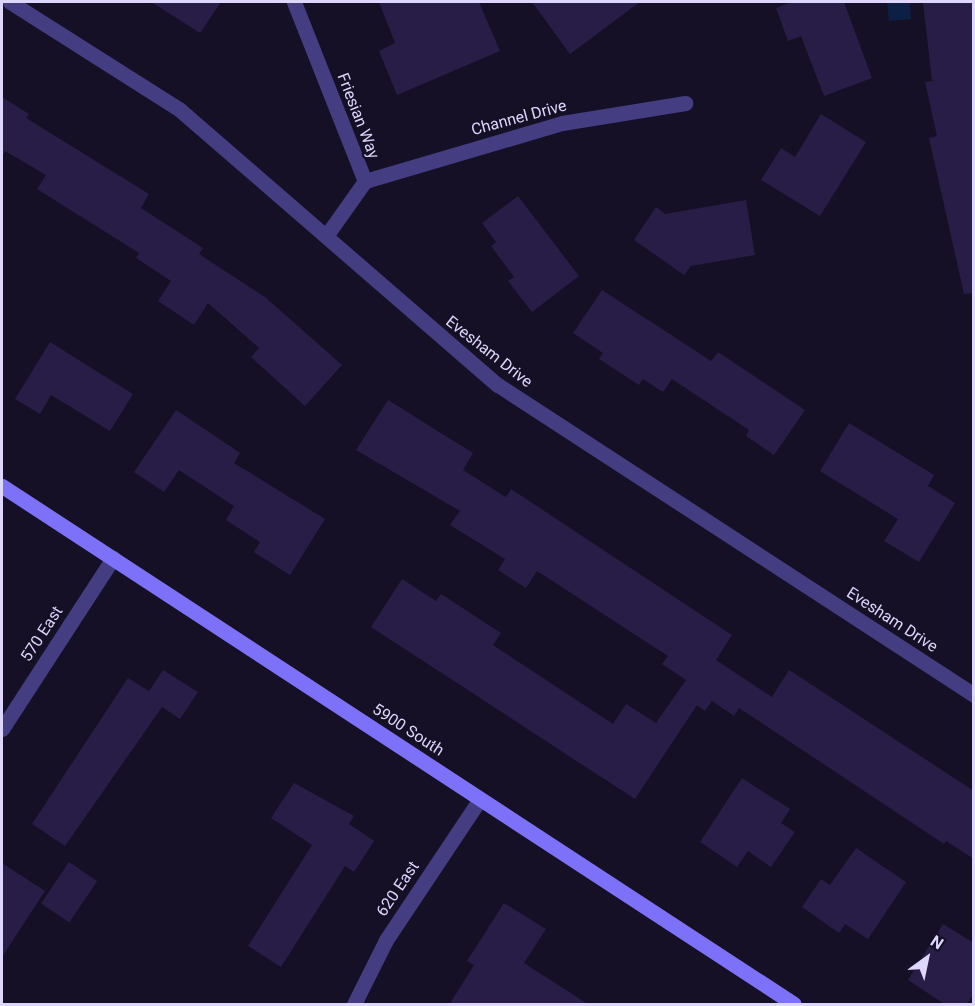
<!DOCTYPE html>
<style>
body{margin:0}
#map{position:relative;width:975px;height:1006px;overflow:hidden;background:#151025;font-family:Roboto,sans-serif}
div>[style]{position:absolute}
.water>*{inset:0;background:#0e1f46}
.building>*{inset:0;background:#281d46;transform-origin:0 0}
.street>*{height:15px;margin:-7.5px;padding:0 7.5px;transform-origin:7.5px;border-radius:7.5px;background:#443d82}
.secondary>*{height:15px;margin:-7.5px;padding:0 7.5px;transform-origin:7.5px;border-radius:7.5px;background:#7d71fa}
span{translate:-50% -50%;white-space:nowrap;text-align:center;line-height:1.15;-webkit-text-stroke:4.5px #151025;paint-order:stroke}
.street-label{font-size:16px;color:#ddd6fd}
.frame{position:absolute;inset:0;border:3px solid #ddd6fd;pointer-events:none}
.north{position:absolute;left:897px;top:928px;width:60px;height:60px;-webkit-text-stroke:4px #151025;paint-order:stroke;rotate:33deg;font-size:16px;font-weight:700;line-height:24px;text-align:center;color:#ddd6fd}
.north::after{content:'';display:block;margin:auto;width:21px;height:27px;background:#ddd6fd;clip-path:polygon(50% 0,100% 100%,50% 72%,0 100%)}
</style>
<div id="map">
<div class="water">
<i style="clip-path:polygon(887px 2px,910px 2px,911px 19px,889px 21px)"></i>
</div>
<div class="building">
<i style="clip-path:polygon(151px 2px,221px 2px,200px 33px)"></i>
<i style="clip-path:polygon(379px 2px,479px 2px,500px 51px,397px 95px,379px 51px,395px 43px)"></i>
<i style="clip-path:polygon(532px 2px,640px 2px,570px 54px)"></i>
<i style="clip-path:polygon(792px 2px,844px 2px,872px 78px,824px 96px,801px 36px,788px 41px,776px 8px)"></i>
<i style="clip-path:polygon(923px 2px,972px 2px,974px 293px,964px 294px,929px 138px,937px 136px,925px 82px,932px 81px)"></i>
<i style="clip-path:polygon(2px 97px,29px 114px,26px 118px,149px 194px,141px 208px,203px 248px,199px 254px,265px 297px,342px 365px,305px 406px,251px 357px,259px 348px,208px 303px,194px 325px,158px 301px,171px 281px,136px 258px,139px 253px,37px 189px,46px 175px,5px 151px,2px 157px)"></i>
<i style="clip-path:polygon(821px 114px,866px 142px,820px 216px,761px 180px,781px 148px,795px 157px)"></i>
<i style="clip-path:polygon(518px 196px,579px 276px,532px 312px,508px 281px,514px 277px,491px 246px,496px 242px,482px 223px)"></i>
<i style="clip-path:polygon(746px 200px,755px 255px,691px 266px,684px 275px,634px 240px,656px 207px,665px 214px)"></i>
<i style="clip-path:polygon(602px 290px,711px 361px,718px 352px,805px 410px,774px 455px,746px 436px,749px 430px,672px 379px,663px 392px,643px 379px,639px 385px,599px 359px,603px 353px,573px 333px)"></i>
<i style="clip-path:polygon(50px 342px,133px 394px,110px 431px,51px 395px,40px 414px,15px 399px)"></i>
<i style="clip-path:polygon(388px 400px,473px 453px,463px 470px,506px 497px,511px 489px,732px 635px,716px 660px,772px 697px,789px 670px,974px 791px,974px 859px,946px 841px,944px 844px,739px 708px,734px 716px,712px 701px,705px 711px,697px 705px,635px 799px,371px 627px,402px 579px,436px 601px,441px 594px,501px 633px,493px 645px,613px 724px,626px 704px,656px 723px,686px 680px,662px 664px,668px 656px,537px 571px,526px 588px,498px 570px,505px 559px,450px 525px,460px 511px,356px 450px)"></i>
<i style="clip-path:polygon(176px 410px,240px 453px,234px 463px,325px 519px,290px 575px,254px 552px,260px 542px,226px 520px,234px 506px,179px 470px,164px 492px,134px 472px)"></i>
<i style="clip-path:polygon(849px 423px,934px 475px,928px 486px,955px 503px,919px 562px,884px 541px,898px 519px,820px 471px)"></i>
<i style="clip-path:polygon(163px 670px,198px 692px,180px 719px,162px 707px,65px 846px,32px 824px,128px 678px,149px 691px)"></i>
<i style="clip-path:polygon(742px 778px,790px 809px,781px 823px,795px 832px,771px 867px,748px 851px,737px 867px,700px 842px)"></i>
<i style="clip-path:polygon(294px 783px,354px 816px,349px 824px,374px 841px,354px 872px,345px 866px,281px 967px,248px 946px,312px 845px,271px 818px)"></i>
<i style="clip-path:polygon(856px 848px,906px 882px,868px 939px,845px 924px,839px 933px,802px 907px,821px 879px,830px 885px)"></i>
<i style="left:69px;top:862px;width:34px;height:50px;rotate:34deg"></i>
<i style="clip-path:polygon(2px 863px,45px 891px,2px 957px)"></i>
<i style="clip-path:polygon(504px 903px,546px 929px,524px 963px,589px 1005px,449px 1005px,474px 965px,467px 961px)"></i>
<i style="clip-path:polygon(943px 924px,974px 943px,974px 993px,966px 1005px,946px 1005px,908px 980px)"></i>
</div>
<div class="street">
<i style="left:10px;top:2px;width:201px;rotate:32.4deg"></i>
<i style="left:180px;top:110px;width:420px;rotate:40.9deg"></i>
<i style="left:498px;top:385px;width:568px;rotate:33.07deg"></i>
<i style="left:294px;top:2px;width:193px;rotate:68.4deg"></i>
<i style="left:365px;top:181px;width:67px;rotate:125.3deg"></i>
<i style="left:365px;top:181px;width:205px;rotate:-16.4deg"></i>
<i style="left:562px;top:123px;width:125px;rotate:-9.2deg"></i>
<i style="left:2px;top:729px;width:204px;rotate:-57deg"></i>
<i style="left:354px;top:1004px;width:72px;rotate:-63.4deg"></i>
<i style="left:386px;top:940px;width:169px;rotate:-56.3deg"></i>
</div>
<div class="secondary">
<i style="left:2px;top:486px;width:946px;rotate:33.19deg"></i>
</div>
<div class="street-label">
<span style="left:358px;top:116px;rotate:69deg">Friesian Way</span>
<span style="left:519px;top:118px;rotate:-15deg">Channel Drive</span>
<span style="left:489px;top:352px;rotate:38deg">Evesham Drive</span>
<span style="left:892px;top:620px;rotate:33deg">Evesham Drive</span>
<span style="left:42px;top:634px;rotate:-57deg">570 East</span>
<span style="left:408px;top:730px;rotate:33deg">5900 South</span>
<span style="left:398px;top:889px;rotate:-56deg">620 East</span>
</div>
<div class="frame"></div>
<div class="north">N</div>
</div>
